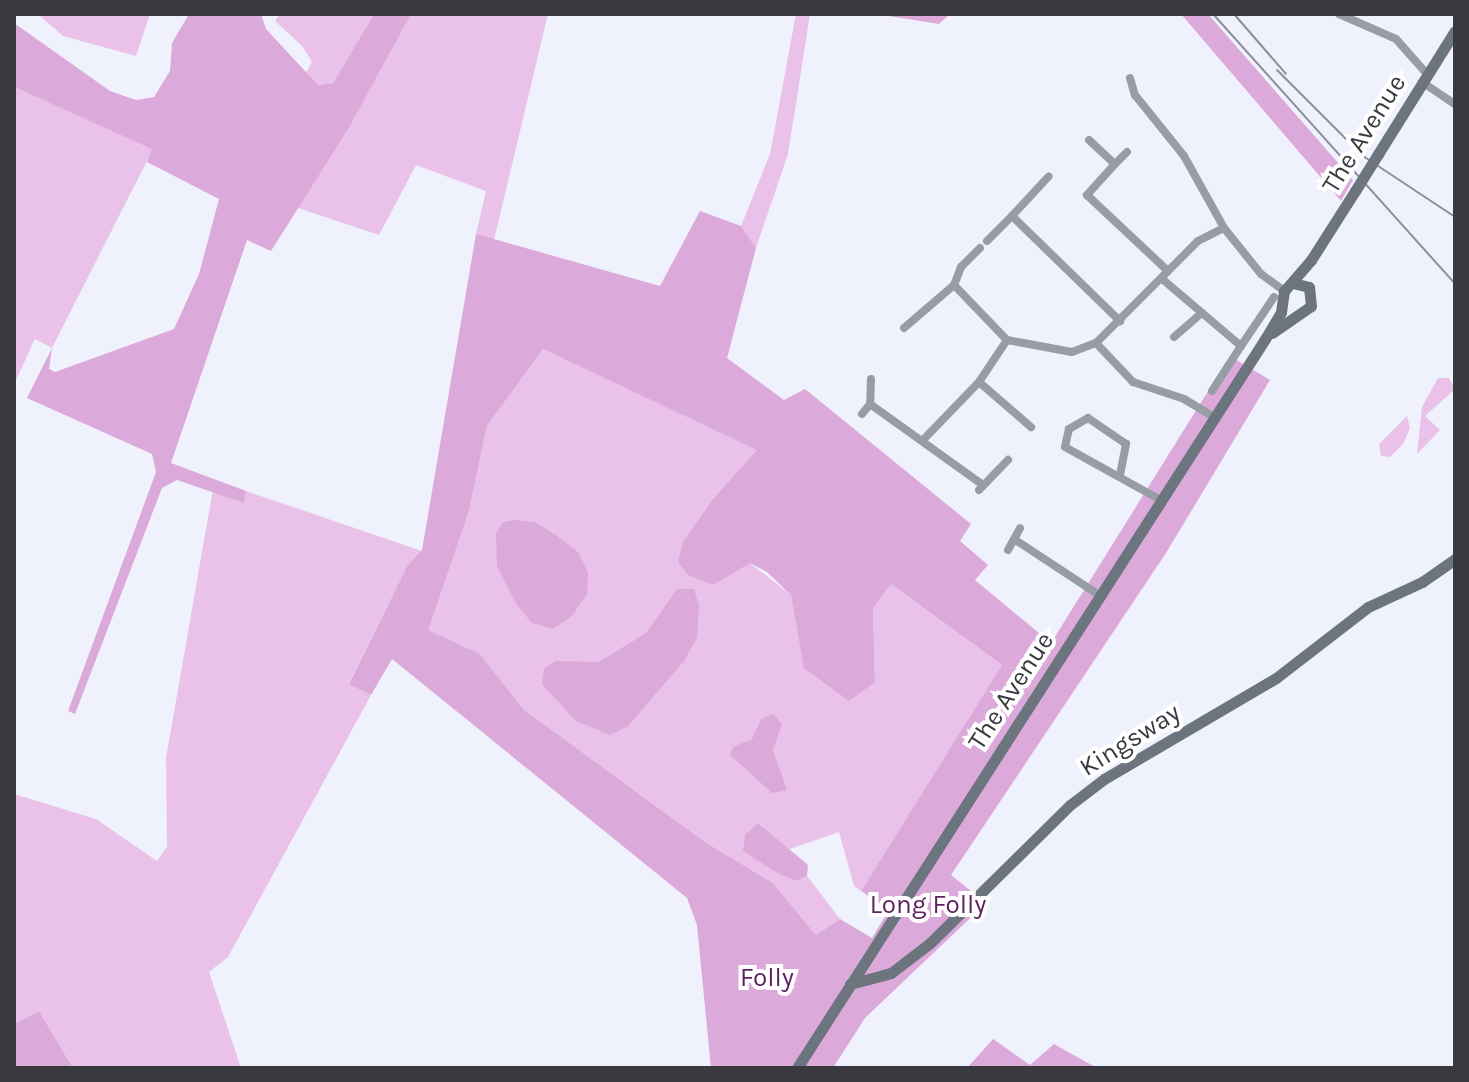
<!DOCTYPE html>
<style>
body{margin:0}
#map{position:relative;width:1469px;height:1082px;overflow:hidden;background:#eff2fc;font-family:Karla,sans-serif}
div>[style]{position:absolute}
.green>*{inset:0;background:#eac1e9}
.forest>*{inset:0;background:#dca9db}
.street>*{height:8px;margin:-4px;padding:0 4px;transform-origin:4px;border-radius:4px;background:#979ea3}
.secondary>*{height:11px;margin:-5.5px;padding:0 5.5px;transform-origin:5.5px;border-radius:5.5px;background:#6c757d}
.rail>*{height:2px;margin:-1px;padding:0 1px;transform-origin:1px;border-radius:1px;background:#8d8f97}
.secondary-bridge>*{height:11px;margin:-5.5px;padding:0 5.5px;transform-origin:5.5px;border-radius:5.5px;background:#6c757d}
span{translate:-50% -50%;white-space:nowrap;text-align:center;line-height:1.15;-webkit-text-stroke:8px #fff;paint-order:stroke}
.street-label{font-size:26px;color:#383a40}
.park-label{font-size:26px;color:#5e225e}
.frame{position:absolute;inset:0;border:16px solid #383a40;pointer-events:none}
</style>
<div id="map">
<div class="green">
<i style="clip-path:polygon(38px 14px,150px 14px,136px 56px,63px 36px)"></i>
<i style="clip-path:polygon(280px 14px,374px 14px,333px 83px,318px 85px,306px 73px,312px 62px,302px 46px,275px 21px)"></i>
<i style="clip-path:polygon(411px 14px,548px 14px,494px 240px,476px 234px,486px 191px,416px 165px,379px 235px,298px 208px)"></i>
<i style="clip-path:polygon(796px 14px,810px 14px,788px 154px,756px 248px,741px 226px,770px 154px)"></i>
<i style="clip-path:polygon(14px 87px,153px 149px,52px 348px,35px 339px,16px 380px)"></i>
<i style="clip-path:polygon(543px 349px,758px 450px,713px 499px,750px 563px,791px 595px,805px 668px,875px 682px,873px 608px,891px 584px,1002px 665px,861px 891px,854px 886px,839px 832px,787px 850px,759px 823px,797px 881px,807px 876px,840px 919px,816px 935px,773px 883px,705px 842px,523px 709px,480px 654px,427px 630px,469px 511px,487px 426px)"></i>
<i style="clip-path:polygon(1438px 378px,1449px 378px,1455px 389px,1425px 416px,1440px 430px,1417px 454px,1422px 407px)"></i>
<i style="clip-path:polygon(1407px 416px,1410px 428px,1403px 444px,1390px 457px,1381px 456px,1379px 444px)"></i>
<i style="clip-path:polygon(213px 489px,244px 503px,246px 491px,422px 551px,407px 566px,349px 683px,371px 695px,228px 957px,209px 972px,241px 1068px,73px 1068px,39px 1011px,14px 1024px,14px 794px,96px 819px,157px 861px,167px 847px,166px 758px)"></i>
</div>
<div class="forest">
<i style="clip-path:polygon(189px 14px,261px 14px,266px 29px,318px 85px,333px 83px,374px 14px,411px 14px,348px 129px,271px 251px,247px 240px,171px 463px,246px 491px,244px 503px,177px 480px,162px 488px,75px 714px,68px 711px,156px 472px,152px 454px,27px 398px,52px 348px,49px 369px,55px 372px,174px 329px,199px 274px,219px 199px,147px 162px,152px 149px,14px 87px,14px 23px,110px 91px,136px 100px,154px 97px,170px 71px,172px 43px)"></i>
<i style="clip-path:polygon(876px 14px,950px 14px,939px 24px)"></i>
<i style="clip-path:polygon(1181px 14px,1208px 14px,1353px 180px,1341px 201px)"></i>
<i style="clip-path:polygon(evenodd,700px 211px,741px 226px,756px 248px,727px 358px,784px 400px,805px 389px,971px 524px,960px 541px,988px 565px,975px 580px,1051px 643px,1230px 356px,1270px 380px,1166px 553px,951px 875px,986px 903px,865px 1018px,833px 1068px,711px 1068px,697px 925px,687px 898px,392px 659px,371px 695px,349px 684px,407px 566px,422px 550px,476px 234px,660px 286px,700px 211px,543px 349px,757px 450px,713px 499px,683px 542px,678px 562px,688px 575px,713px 585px,750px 563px,767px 572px,791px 595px,804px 668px,849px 701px,875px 682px,873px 608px,891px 584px,1002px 665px,861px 891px,889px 910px,872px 938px,840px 919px,816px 935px,773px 883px,705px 842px,523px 709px,480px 654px,428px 630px,469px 511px,487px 426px,543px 349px)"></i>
<i style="clip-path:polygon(516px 520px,535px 522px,557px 536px,578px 552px,588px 573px,587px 594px,572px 616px,553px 629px,532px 623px,517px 605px,497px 566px,496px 533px,503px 522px)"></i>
<i style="clip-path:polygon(677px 589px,694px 589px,699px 606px,697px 638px,684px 661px,628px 726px,610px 735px,576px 721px,542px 684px,544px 668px,556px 661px,598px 662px,612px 654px,646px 633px)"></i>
<i style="clip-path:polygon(773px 714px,782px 724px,773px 750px,787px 790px,772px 793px,730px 755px,733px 747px,752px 739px,761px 719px)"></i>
<i style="clip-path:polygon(758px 823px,808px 865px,807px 876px,797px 881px,779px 874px,743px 851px,745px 835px)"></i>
<i style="clip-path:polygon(39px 1011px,73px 1068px,14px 1068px,14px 1024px)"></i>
<i style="clip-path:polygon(993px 1039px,1030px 1065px,1054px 1044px,1097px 1068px,967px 1068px)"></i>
</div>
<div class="street">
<i style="left:1339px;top:14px;width:62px;rotate:23.7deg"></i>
<i style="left:1396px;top:39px;width:47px;rotate:48.5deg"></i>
<i style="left:1130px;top:78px;width:18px;rotate:74deg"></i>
<i style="left:1135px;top:95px;width:78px;rotate:51.2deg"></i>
<i style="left:1184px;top:156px;width:82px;rotate:60.9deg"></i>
<i style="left:1224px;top:228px;width:59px;rotate:51.2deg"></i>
<i style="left:1261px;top:274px;width:29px;rotate:36deg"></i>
<i style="left:1422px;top:82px;width:40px;rotate:34deg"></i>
<i style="left:1089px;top:140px;width:35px;rotate:43deg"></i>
<i style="left:1115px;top:164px;width:42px;rotate:132.1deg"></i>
<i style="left:1087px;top:195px;width:111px;rotate:43.2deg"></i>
<i style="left:1115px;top:164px;width:17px;rotate:-45deg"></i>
<i style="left:1012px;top:216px;width:54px;rotate:-47.2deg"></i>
<i style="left:987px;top:241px;width:35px;rotate:-45deg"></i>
<i style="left:1012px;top:216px;width:151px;rotate:44.2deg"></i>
<i style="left:980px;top:248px;width:27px;rotate:135deg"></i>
<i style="left:961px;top:267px;width:19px;rotate:111deg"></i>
<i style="left:954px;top:285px;width:76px;rotate:46.1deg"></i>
<i style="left:1007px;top:340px;width:66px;rotate:10.5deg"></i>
<i style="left:1072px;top:352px;width:26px;rotate:-21deg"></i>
<i style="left:1096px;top:343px;width:144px;rotate:-45deg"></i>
<i style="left:1198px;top:241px;width:29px;rotate:-27deg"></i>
<i style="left:1161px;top:278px;width:105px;rotate:40.4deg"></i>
<i style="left:1241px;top:346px;width:59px;rotate:-56deg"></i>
<i style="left:904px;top:328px;width:66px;rotate:-40.7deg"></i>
<i style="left:1174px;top:337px;width:37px;rotate:-41deg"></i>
<i style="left:1096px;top:343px;width:54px;rotate:46.5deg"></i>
<i style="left:1133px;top:382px;width:54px;rotate:18.4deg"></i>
<i style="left:1184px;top:399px;width:33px;rotate:31deg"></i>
<i style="left:871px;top:379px;width:25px;rotate:92deg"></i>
<i style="left:870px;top:404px;width:139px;rotate:35.6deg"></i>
<i style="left:979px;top:382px;width:69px;rotate:40.9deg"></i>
<i style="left:1212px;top:391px;width:54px;rotate:-57.2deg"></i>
<i style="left:862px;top:414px;width:13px;rotate:-51deg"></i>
<i style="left:923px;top:440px;width:81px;rotate:-46deg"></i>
<i style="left:979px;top:382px;width:50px;rotate:-56.3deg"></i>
<i style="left:1120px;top:475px;width:32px;rotate:-79deg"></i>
<i style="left:1126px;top:444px;width:46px;rotate:-145.6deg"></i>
<i style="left:1088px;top:418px;width:22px;rotate:150deg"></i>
<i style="left:1069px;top:429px;width:18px;rotate:103deg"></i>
<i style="left:1065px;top:447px;width:107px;rotate:29deg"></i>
<i style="left:979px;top:490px;width:42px;rotate:-46deg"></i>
<i style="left:1014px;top:539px;width:102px;rotate:33.4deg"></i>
<i style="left:1008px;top:550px;width:25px;rotate:-61deg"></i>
</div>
<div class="secondary">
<i style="left:1378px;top:154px;width:145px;rotate:-58deg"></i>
<i style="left:1272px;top:333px;width:47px;rotate:-34.7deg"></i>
<i style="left:1311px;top:306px;width:19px;rotate:-96deg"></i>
<i style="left:1309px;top:287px;width:16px;rotate:-166deg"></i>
<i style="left:850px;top:984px;width:42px;rotate:-15deg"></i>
<i style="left:891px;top:973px;width:49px;rotate:-37.6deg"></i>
<i style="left:930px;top:943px;width:197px;rotate:-44.6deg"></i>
<i style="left:1070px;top:805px;width:43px;rotate:-37.4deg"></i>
<i style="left:1104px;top:779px;width:199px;rotate:-30.4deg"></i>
<i style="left:1276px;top:678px;width:116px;rotate:-37.7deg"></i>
<i style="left:1368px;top:607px;width:60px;rotate:-24.8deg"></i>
<i style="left:1422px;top:582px;width:40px;rotate:-34.9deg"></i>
<i style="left:797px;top:1068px;width:866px;rotate:-57.3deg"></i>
<i style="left:1265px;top:339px;width:31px;rotate:-59deg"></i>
<i style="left:1281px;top:312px;width:21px;rotate:-82deg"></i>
<i style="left:1284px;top:291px;width:41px;rotate:-48.9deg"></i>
<i style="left:1311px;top:260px;width:82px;rotate:-57.5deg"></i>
</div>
<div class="rail">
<i style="left:1213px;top:14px;width:363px;rotate:48.1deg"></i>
<i style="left:1234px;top:14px;width:79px;rotate:49.1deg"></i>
<i style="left:1277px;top:70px;width:122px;rotate:45deg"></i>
<i style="left:1363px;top:156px;width:110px;rotate:33.5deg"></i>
</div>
<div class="secondary-bridge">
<i style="left:1355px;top:191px;width:44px;rotate:-58.1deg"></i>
</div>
<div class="street-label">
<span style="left:1364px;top:134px;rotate:-58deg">The Avenue</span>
<span style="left:1011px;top:691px;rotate:-57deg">The Avenue</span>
<span style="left:1130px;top:740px;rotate:-32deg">Kingsway</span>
</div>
<div class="park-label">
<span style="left:928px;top:905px">Long Folly</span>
<span style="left:767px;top:978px">Folly</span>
</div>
<div class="frame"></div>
</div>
